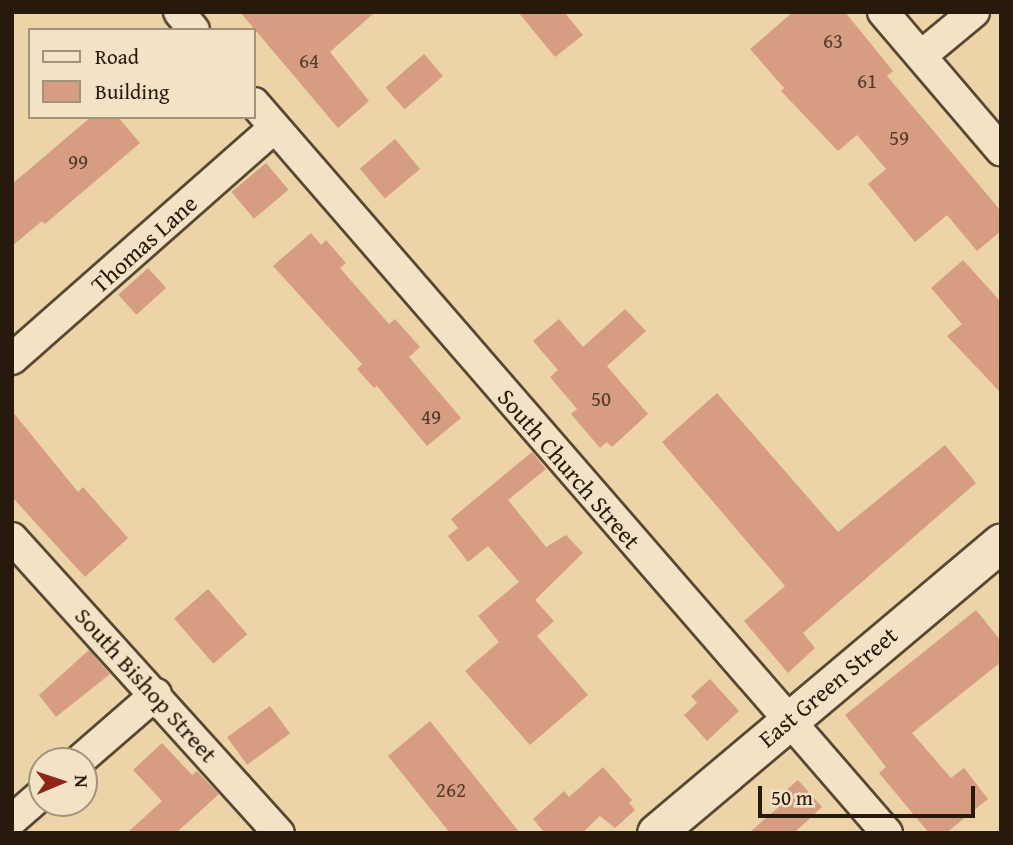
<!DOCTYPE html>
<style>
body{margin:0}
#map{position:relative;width:1013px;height:845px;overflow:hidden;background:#ecd3a8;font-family:"Gentium Book Plus",serif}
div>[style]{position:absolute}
.building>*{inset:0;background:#d69d82;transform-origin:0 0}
.roads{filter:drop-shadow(2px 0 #584832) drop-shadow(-2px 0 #584832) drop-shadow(0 2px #584832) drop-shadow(0 -2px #584832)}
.minor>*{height:30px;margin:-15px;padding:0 15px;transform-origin:15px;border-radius:15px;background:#f3e2c6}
.tertiary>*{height:37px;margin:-18.5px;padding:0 18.5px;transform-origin:18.5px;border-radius:18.5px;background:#f3e2c6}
span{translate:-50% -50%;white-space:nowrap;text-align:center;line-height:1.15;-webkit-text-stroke:6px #f3e2c6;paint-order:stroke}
.number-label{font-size:21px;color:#533a29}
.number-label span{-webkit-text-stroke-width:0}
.street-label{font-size:24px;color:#27190b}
.frame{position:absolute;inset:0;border:14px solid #27190b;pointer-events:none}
.legend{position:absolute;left:28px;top:28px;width:228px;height:91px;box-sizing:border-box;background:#f3e2c6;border:2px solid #a1927b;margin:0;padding:9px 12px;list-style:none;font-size:21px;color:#27190b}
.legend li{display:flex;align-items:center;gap:14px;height:35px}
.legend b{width:35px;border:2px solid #a1927b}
.north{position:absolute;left:28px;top:747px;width:70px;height:70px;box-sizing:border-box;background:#f3e2c6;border:2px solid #a1927b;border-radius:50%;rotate:88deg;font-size:19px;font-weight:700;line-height:28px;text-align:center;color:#27190b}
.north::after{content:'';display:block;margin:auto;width:24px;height:32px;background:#8f2418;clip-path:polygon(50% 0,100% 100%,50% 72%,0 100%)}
.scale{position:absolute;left:758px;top:786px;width:217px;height:32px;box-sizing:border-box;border:4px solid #27190b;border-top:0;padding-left:9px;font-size:21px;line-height:24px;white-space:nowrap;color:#27190b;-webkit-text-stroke:5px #f3e2c6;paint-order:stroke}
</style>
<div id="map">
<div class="building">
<i style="clip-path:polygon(240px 12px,375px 12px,330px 52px,369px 101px,338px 128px)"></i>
<i style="clip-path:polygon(518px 12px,564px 12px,583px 35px,555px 57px)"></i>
<i style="clip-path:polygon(793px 12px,845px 12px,893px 71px,887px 76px,1001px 211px,1001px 231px,977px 251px,947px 215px,915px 242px,868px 184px,886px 169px,857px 135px,838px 151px,781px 91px,784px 88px,750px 49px)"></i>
<i style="left:424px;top:54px;width:29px;height:51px;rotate:49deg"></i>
<i style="clip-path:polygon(91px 117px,118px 117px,140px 143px,45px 224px,42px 221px,12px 246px,12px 184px)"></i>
<i style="left:395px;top:139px;width:39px;height:46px;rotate:50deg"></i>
<i style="left:266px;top:163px;width:35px;height:45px;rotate:50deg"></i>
<i style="clip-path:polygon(311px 233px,321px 245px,326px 240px,346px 263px,340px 268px,389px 324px,395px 319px,420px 347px,409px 357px,461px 418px,427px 446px,377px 386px,374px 388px,357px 369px,362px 364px,273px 266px)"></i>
<i style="clip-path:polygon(963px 260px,1001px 302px,1001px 393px,947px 336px,962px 324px,931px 288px)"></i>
<i style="left:148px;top:268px;width:27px;height:40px;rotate:48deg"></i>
<i style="clip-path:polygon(625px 309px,646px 331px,607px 366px,648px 414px,612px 447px,607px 442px,600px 448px,571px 414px,577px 409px,550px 377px,558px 370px,533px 341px,559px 319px,583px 347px)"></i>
<i style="clip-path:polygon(717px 393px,838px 532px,945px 445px,976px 483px,803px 633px,815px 648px,788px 673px,744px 621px,785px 586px,662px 442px)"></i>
<i style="clip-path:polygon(12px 411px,78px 492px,83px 487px,128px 538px,85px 577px,12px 497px)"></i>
<i style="clip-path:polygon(532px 452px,546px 469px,508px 500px,546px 547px,566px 535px,583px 553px,535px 600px,554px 621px,537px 636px,588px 695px,530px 745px,465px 671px,499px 642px,478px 616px,519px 582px,488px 546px,468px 562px,448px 536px,458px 528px,451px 519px)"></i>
<i style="left:208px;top:589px;width:60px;height:45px;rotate:49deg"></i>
<i style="clip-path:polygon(976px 610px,1001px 641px,1001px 662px,912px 733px,951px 778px,964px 768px,988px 799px,946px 833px,929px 833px,879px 773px,886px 767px,845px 715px)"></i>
<i style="clip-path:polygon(89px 650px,110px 674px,56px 717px,39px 695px)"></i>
<i style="clip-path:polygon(710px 679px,739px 711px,707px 741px,684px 715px,697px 703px,691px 696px)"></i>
<i style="left:270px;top:706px;width:34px;height:53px;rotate:54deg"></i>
<i style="clip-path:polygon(430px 721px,520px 833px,450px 833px,388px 756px)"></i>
<i style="clip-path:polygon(162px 743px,192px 775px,197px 771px,219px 794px,176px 833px,127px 833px,162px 801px,133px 770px)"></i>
<i style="clip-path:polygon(603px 767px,632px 800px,629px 803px,635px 810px,615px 828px,600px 816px,582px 833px,545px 833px,533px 819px,564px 791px,569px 797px)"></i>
<i style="clip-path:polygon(798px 780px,822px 807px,794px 833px,749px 833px,782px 804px,777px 798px)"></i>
</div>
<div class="roads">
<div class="minor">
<i style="left:179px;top:12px;width:23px;rotate:50deg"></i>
<i style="left:883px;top:12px;width:182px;rotate:49.5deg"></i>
<i style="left:921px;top:56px;width:69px;rotate:-39.7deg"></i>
<i style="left:254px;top:103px;width:966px;rotate:49.07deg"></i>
<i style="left:12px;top:359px;width:349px;rotate:-41.4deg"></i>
<i style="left:12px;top:538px;width:398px;rotate:47.9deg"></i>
<i style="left:79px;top:761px;width:102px;rotate:-41deg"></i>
<i style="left:12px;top:820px;width:40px;rotate:-41deg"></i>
</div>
<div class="tertiary">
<i style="left:656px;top:833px;width:451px;rotate:-40.1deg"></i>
</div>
</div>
<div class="number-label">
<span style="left:833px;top:41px">63</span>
<span style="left:309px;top:61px">64</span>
<span style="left:867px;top:81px">61</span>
<span style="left:899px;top:138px">59</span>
<span style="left:78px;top:162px">99</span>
<span style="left:601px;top:399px">50</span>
<span style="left:431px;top:417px">49</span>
<span style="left:451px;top:790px">262</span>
</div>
<div class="street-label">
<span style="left:144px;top:244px;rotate:-42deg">Thomas Lane</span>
<span style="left:569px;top:469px;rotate:49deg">South Church Street</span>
<span style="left:146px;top:685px;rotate:48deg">South Bishop Street</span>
<span style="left:828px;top:687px;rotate:-40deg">East Green Street</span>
</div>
<div class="frame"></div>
<ul class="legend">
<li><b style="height:9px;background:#f3e2c6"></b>Road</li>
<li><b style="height:19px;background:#d69d82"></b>Building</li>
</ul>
<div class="north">N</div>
<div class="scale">50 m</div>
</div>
